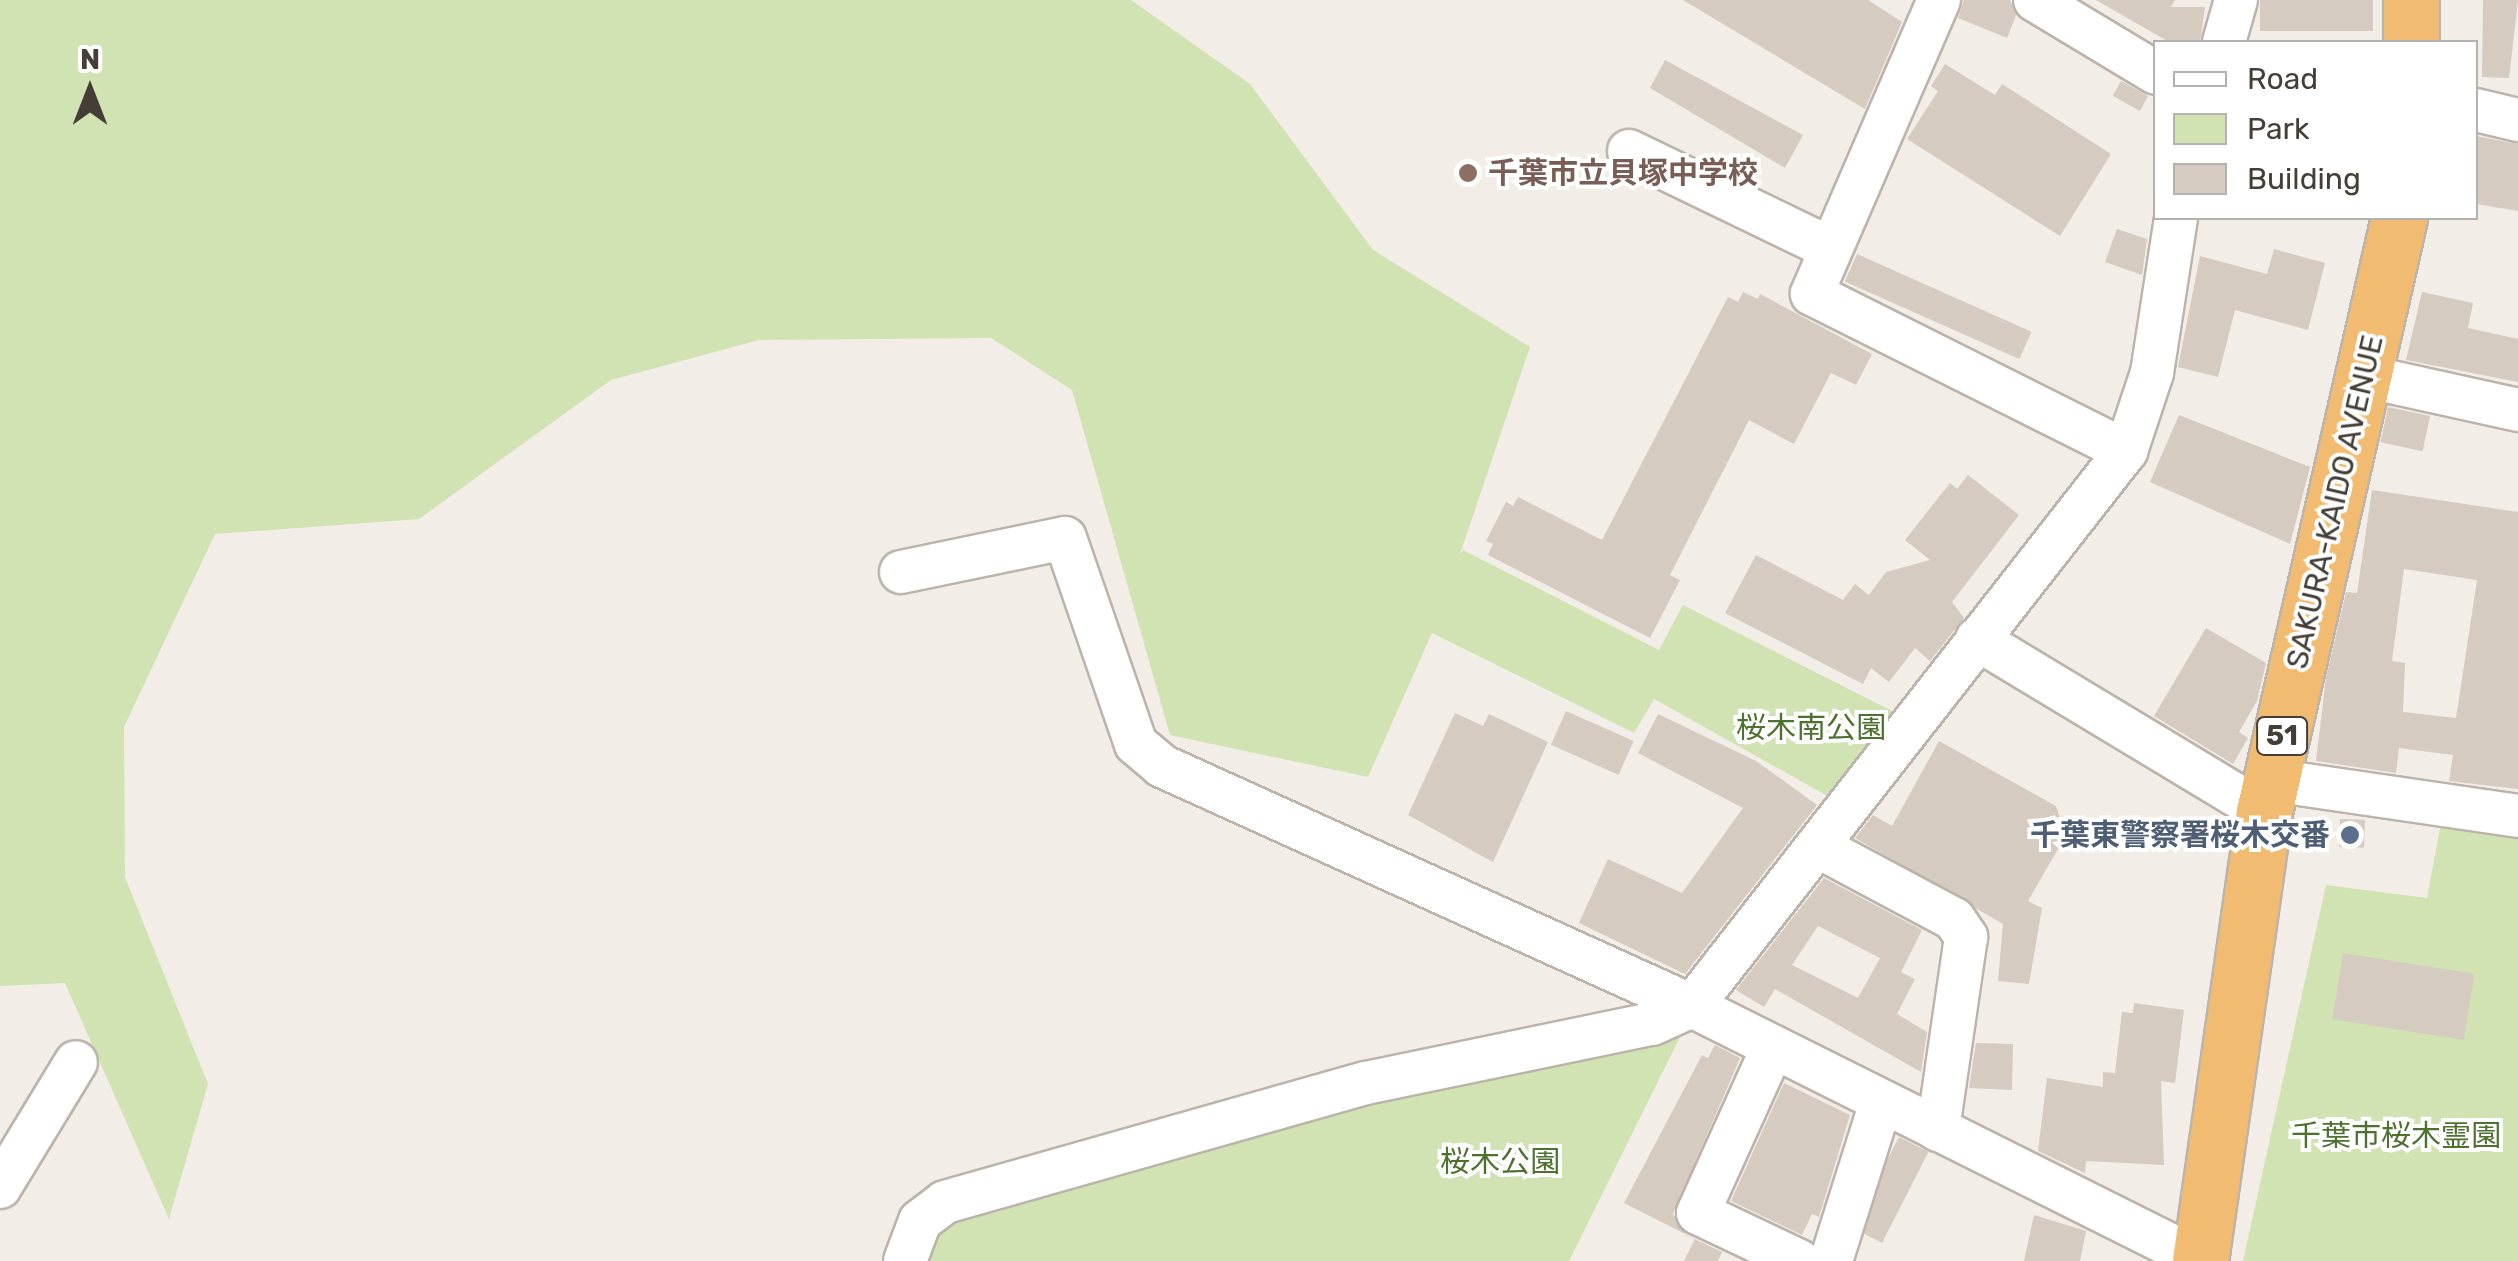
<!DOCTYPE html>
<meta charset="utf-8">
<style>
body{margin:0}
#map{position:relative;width:2518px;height:1261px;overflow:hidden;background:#f2ede7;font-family:Rubik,"Noto Sans JP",sans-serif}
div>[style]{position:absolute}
.green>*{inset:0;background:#d1e3b3}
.building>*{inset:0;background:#d5cbc0;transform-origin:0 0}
.roads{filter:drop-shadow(2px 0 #bcb4aa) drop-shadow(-2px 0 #bcb4aa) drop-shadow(0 2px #bcb4aa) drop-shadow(0 -2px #bcb4aa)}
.minor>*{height:42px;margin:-21px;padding:0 21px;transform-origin:21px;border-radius:21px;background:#fff}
.highway>*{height:55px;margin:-27.5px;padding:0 27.5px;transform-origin:27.5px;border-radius:27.5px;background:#f1bc72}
.dots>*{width:28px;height:28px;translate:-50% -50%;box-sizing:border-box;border:5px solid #fff;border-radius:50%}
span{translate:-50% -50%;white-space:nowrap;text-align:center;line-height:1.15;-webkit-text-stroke:8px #fff;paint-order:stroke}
.shield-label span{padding:2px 8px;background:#fff;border:2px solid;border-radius:8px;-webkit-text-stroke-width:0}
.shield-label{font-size:28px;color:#443e36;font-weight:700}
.education-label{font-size:30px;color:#785e54;font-weight:700}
.left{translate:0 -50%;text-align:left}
.street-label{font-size:30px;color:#443e36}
.park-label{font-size:30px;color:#4d712f}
.service-label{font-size:30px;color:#4e5e75;font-weight:700}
.right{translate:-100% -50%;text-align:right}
.legend{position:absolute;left:2153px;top:40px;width:325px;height:180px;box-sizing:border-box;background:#fff;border:2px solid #b4b2af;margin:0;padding:12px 18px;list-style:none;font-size:30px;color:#443e36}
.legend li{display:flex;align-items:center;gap:20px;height:50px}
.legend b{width:50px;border:2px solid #b4b2af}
.north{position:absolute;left:40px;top:40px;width:100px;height:100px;-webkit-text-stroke:8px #fff;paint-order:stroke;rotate:0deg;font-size:28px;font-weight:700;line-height:40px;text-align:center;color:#443e36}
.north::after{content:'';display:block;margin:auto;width:35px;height:45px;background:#443e36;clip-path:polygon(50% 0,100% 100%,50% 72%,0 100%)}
</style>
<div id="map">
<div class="green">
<i style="clip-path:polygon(0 0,1131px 0,1250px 84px,1373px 250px,1530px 347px,1460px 554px,1463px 550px,1659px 650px,1683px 605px,1902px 716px,1840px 803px,1654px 699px,1634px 733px,1432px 633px,1368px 777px,1170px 735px,1072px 390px,991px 338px,759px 340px,611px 380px,419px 519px,215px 534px,124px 727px,125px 877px,208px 1084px,169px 1219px,65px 983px,0 986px)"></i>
<i style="clip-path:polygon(2441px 823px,2518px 834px,2518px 1261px,2243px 1261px,2326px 885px,2427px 898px)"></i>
<i style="clip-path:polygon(1682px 1033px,1569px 1261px,922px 1261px,936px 1215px,1392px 1084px)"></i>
</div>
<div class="building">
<i style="clip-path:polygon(1683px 0,1868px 0,1902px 22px,1865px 109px)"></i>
<i style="clip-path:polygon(1964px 0,2010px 0,2016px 15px,2007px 38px,1958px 18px)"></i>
<i style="clip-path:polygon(2096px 0,2175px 0,2171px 7px,2205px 7px,2200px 42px,2169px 42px)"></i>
<i style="left:2260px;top:0;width:113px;height:31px"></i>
<i style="clip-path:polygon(2483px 0,2518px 0,2509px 78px,2482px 77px)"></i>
<i style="clip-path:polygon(1665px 60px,1803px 135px,1785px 168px,1650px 88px)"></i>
<i style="clip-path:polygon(1945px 64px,1995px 95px,2002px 84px,2111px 154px,2060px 236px,1907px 139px,1938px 91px,1931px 86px)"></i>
<i style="left:2121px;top:81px;width:31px;height:17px;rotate:29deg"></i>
<i style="clip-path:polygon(2476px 136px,2518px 144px,2518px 211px,2476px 204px)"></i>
<i style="clip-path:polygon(2117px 229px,2147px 239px,2142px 275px,2105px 262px)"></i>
<i style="clip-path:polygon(2274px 249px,2325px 263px,2308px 330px,2235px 310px,2218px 377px,2178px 367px,2200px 256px,2267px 274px)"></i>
<i style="left:1857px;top:254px;width:191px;height:30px;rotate:24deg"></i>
<i style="clip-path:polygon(1743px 292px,1758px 299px,1760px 294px,1872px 354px,1856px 385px,1831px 373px,1794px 444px,1749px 420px,1670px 575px,1680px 580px,1650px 638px,1488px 555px,1493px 544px,1486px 541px,1506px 502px,1513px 506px,1518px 497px,1602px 540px,1728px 297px,1738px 302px)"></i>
<i style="clip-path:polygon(2422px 292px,2473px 303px,2468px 328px,2518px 339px,2518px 382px,2406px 360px)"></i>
<i style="left:2388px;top:407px;width:43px;height:36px;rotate:12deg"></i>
<i style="clip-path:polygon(2179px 415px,2310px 467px,2290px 544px,2150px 482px)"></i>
<i style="clip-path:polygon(1968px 475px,2019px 515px,1952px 602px,1964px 618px,1930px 661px,1915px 648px,1889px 682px,1871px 668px,1863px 684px,1725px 613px,1756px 555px,1843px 600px,1855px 584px,1869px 595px,1886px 572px,1930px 560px,1905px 540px,1950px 483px,1957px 489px)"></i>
<i style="clip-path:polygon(evenodd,2372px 490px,2518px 512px,2518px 789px,2449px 781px,2453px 755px,2399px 748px,2396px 773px,2316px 761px,2326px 678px,2346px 592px,2357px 593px,2372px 490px,2404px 569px,2477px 580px,2456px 718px,2403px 712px,2405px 663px,2392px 661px,2404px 569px)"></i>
<i style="clip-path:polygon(2206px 628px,2266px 663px,2257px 701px,2239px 732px,2248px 738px,2233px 764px,2154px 716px)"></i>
<i style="left:1566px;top:711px;width:74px;height:37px;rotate:24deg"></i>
<i style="clip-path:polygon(1455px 713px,1483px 726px,1489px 714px,1548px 742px,1493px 862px,1408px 815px)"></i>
<i style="clip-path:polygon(1658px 714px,1756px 761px,1817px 805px,1685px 974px,1579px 923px,1608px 859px,1682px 893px,1743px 808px,1638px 753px)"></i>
<i style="clip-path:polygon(1939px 741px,2056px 806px,2066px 835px,2028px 901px,2042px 908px,2029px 984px,1998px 981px,2003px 924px,1855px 838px,1873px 815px,1892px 826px)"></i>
<i style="left:2340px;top:819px;width:25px;height:28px;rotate:2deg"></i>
<i style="clip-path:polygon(evenodd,1824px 878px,1922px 930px,1901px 972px,1915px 979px,1897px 1014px,1927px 1032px,1921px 1072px,1775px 989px,1764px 1007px,1736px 990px,1824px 878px,1818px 926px,1880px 958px,1858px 998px,1792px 965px,1818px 926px)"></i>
<i style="left:2343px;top:953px;width:133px;height:67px;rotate:9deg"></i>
<i style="clip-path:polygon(2134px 1003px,2184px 1010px,2175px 1083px,2161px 1081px,2164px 1165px,2086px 1161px,2085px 1173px,2038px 1151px,2047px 1078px,2103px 1087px,2103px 1072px,2115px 1073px,2122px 1012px,2133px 1013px)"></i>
<i style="clip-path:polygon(1976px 1043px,2013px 1044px,2012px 1090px,1969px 1088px)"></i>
<i style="clip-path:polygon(1715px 1045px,1740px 1058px,1673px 1214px,1686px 1235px,1722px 1252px,1718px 1261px,1684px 1261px,1695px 1239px,1624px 1203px,1702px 1055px,1708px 1058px)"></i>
<i style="clip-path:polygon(1784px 1083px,1850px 1115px,1819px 1217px,1812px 1214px,1802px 1235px,1731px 1201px)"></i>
<i style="left:1899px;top:1137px;width:33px;height:102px;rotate:27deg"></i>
<i style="clip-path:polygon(2034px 1215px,2086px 1231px,2080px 1261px,2024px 1261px)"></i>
</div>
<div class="roads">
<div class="minor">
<i style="left:1939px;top:0;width:320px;rotate:113.4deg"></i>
<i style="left:1812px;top:294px;width:351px;rotate:26.6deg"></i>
<i style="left:2035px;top:0;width:141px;rotate:31.1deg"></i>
<i style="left:2224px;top:42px;width:44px;rotate:-74.1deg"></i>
<i style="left:2476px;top:110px;width:43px;rotate:13.4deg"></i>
<i style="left:1629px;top:151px;width:221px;rotate:25.8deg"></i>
<i style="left:2364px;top:376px;width:158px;rotate:12.4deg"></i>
<i style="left:901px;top:572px;width:167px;rotate:-11.7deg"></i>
<i style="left:1065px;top:538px;width:218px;rotate:71deg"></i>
<i style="left:1136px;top:744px;width:34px;rotate:40deg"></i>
<i style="left:1162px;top:766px;width:582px;rotate:24.36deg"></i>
<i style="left:1692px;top:1006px;width:568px;rotate:26.57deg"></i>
<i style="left:1977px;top:639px;width:335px;rotate:31.1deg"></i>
<i style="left:2272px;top:780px;width:249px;rotate:8.3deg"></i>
<i style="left:1817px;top:846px;width:155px;rotate:28.1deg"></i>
<i style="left:1954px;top:919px;width:22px;rotate:56deg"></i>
<i style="left:1966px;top:937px;width:195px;rotate:98.3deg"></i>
<i style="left:1773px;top:1047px;width:182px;rotate:114.3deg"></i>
<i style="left:1698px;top:1213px;width:112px;rotate:25.4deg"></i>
<i style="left:0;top:1187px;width:146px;rotate:-58.7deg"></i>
<i style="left:905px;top:1261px;width:43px;rotate:-69.4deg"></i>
<i style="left:920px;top:1221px;width:31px;rotate:-37deg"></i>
<i style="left:945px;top:1202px;width:437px;rotate:-15.8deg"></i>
<i style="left:1366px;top:1083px;width:292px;rotate:-11.7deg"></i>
<i style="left:1652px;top:1024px;width:44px;rotate:-24.2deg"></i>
<i style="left:1692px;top:1006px;width:705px;rotate:-51.98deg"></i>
<i style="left:2126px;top:451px;width:82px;rotate:-71.6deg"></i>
<i style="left:2152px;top:373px;width:157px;rotate:-81.2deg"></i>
<i style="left:1831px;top:1261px;width:167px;rotate:-72.5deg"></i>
</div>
<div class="highway">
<i style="left:2411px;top:0;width:42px;rotate:90deg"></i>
<i style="left:2200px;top:1261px;width:454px;rotate:-81.9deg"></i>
<i style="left:2264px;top:812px;width:609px;rotate:-77.2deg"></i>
</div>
</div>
<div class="dots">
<i style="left:1468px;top:173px;background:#8d6e63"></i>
<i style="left:2350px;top:835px;background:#5c6f8a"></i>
</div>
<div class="shield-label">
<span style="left:2282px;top:736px">51</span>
</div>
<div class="education-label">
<span class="left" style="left:1488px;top:173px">千葉市立貝塚中学校</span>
</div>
<div class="street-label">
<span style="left:2335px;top:502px;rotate:-77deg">SAKURA-KAIDO AVENUE</span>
</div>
<div class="park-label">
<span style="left:1811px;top:728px">桜木南公園</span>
<span style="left:2396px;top:1136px">千葉市桜木霊園</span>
<span style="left:1500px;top:1162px">桜木公園</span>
</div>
<div class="service-label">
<span class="right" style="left:2330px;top:835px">千葉東警察署桜木交番</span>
</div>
<ul class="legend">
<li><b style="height:12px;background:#fff"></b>Road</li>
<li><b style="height:28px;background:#d1e3b3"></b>Park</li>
<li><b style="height:28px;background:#d5cbc0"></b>Building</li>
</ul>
<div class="north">N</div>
</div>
